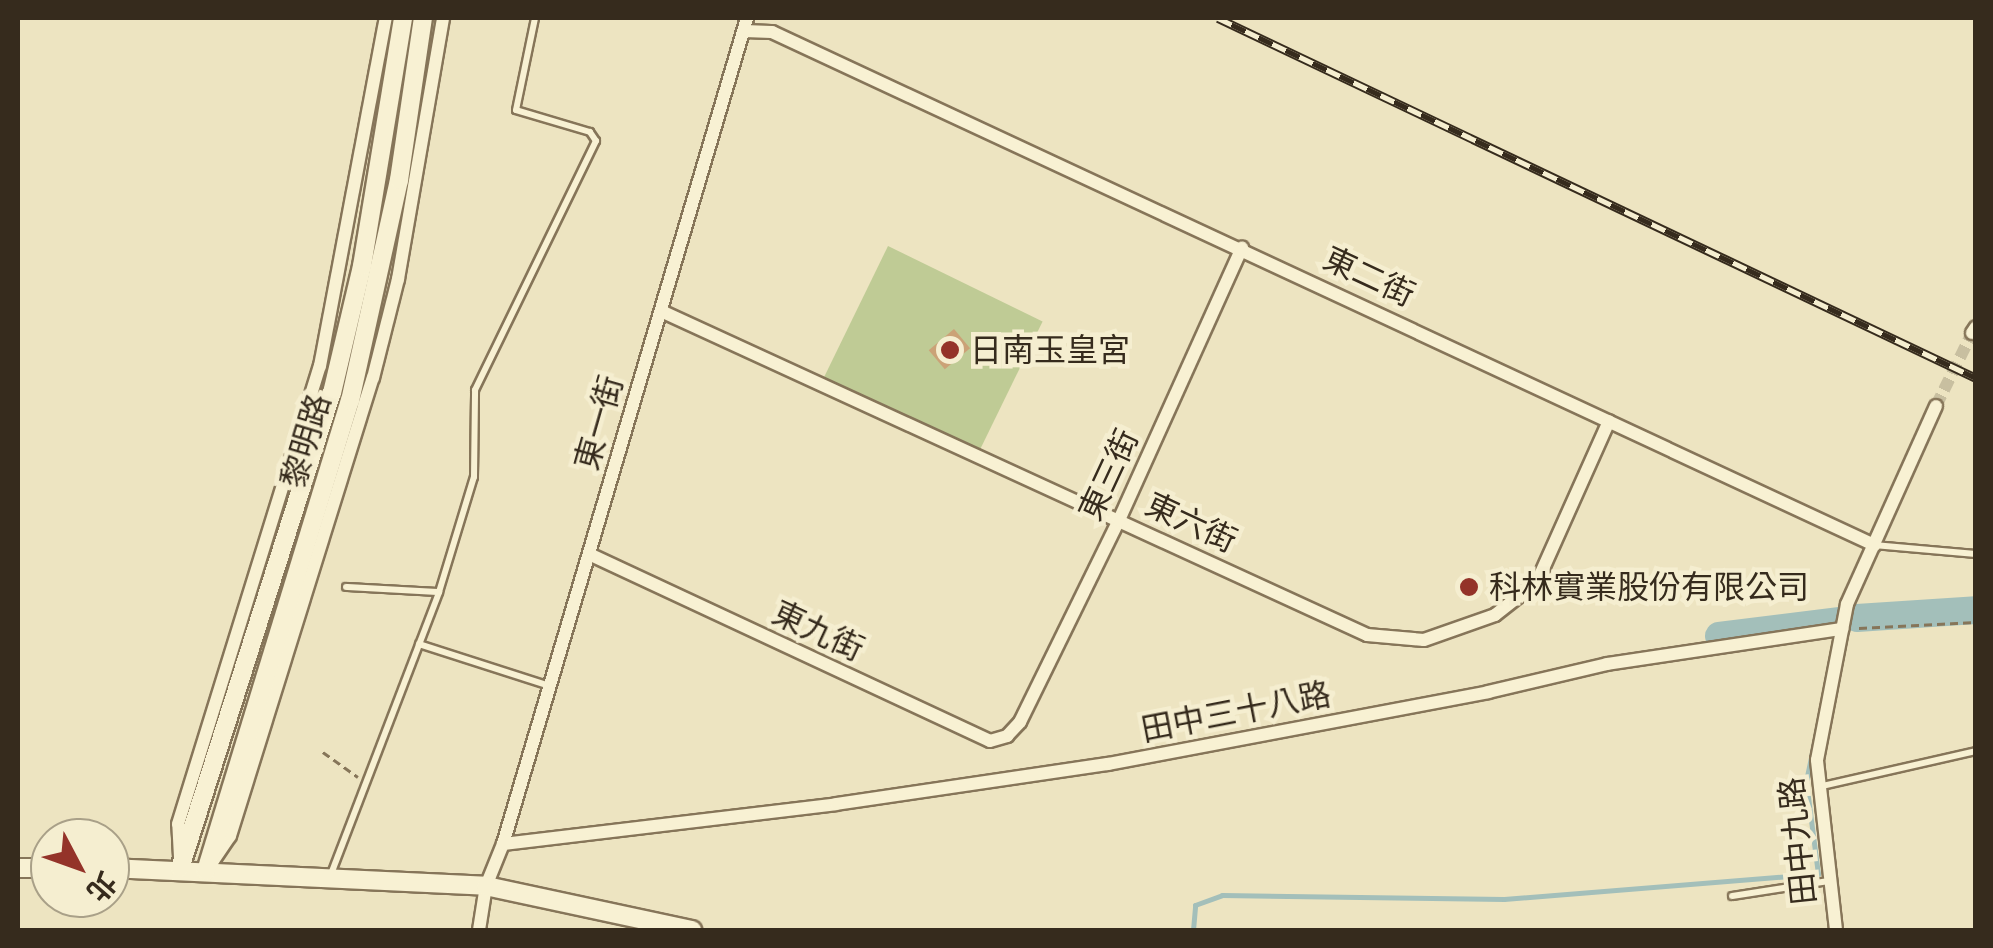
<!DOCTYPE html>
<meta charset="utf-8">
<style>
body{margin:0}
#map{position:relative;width:1993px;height:948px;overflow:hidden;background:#ede4c1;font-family:Bitter,"Noto Sans TC",serif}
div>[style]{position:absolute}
.green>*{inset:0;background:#bfcb95;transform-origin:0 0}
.stream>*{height:5px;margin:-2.5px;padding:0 2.5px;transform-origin:2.5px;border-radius:2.5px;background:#a3bfba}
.river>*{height:28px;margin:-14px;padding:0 14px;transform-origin:14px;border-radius:14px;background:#a3bfba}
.building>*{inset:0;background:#cba277;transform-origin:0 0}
.street-tunnel>*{height:12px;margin-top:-6px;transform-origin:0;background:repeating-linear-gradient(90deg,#c8bfa0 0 12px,transparent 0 18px)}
.path>*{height:2.5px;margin-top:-1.25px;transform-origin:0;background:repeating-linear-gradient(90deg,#867559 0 8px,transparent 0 13px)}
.roads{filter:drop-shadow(2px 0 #867559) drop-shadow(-2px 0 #867559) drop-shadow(0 2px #867559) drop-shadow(0 -2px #867559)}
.lane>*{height:6px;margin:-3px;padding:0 3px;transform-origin:3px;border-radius:3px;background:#f8f1d3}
.street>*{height:12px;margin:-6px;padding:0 6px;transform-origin:6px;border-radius:6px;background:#f8f1d3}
.secondary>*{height:18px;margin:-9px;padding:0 9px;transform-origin:9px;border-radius:9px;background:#f8f1d3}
.rail>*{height:9px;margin-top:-4.5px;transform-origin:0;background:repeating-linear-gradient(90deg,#f5eed0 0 15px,#362b1d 0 30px);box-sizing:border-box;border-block:2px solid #362b1d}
.dots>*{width:28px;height:28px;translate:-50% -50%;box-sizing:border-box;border:5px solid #f5eed0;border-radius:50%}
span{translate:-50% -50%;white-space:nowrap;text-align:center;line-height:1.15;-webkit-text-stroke:9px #f5eed0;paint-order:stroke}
.street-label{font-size:32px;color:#362b1d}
.poi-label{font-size:32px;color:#362b1d}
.left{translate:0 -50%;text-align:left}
.frame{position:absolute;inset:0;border:20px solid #362b1d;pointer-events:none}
.north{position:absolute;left:30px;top:818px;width:100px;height:100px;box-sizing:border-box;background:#f5eed0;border:2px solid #a9a088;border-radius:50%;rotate:131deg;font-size:28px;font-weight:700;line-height:40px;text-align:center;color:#362b1d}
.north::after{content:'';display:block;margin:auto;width:35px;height:45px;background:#943329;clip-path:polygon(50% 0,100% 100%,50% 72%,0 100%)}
</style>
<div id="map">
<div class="green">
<i style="left:888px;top:246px;width:172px;height:156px;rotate:26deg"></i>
</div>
<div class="stream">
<i style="left:1193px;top:930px;width:25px;rotate:-85deg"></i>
<i style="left:1195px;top:905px;width:29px;rotate:-20deg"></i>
<i style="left:1222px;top:895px;width:282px;rotate:0.8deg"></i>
<i style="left:1504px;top:899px;width:315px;rotate:-4.6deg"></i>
<i style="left:1818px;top:874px;width:94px;rotate:-97.4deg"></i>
<i style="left:1806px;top:781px;width:53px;rotate:-78.1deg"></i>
</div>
<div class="river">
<i style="left:1857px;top:618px;width:119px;rotate:-3.8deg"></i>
<i style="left:1719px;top:636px;width:122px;rotate:-7.1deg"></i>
</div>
<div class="building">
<i style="left:954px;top:329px;width:25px;height:33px;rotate:50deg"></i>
</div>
<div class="street-tunnel">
<i style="left:1936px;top:406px;width:81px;rotate:-63.7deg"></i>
</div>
<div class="path">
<i style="left:1859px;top:628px;width:117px;rotate:-2.9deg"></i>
<i style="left:323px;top:752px;width:43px;rotate:35.5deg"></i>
</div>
<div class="roads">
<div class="lane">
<i style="left:1874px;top:545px;width:102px;rotate:5deg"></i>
<i style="left:346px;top:587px;width:93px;rotate:3.1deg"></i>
<i style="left:419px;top:644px;width:138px;rotate:17.8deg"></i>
<i style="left:1818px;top:787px;width:162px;rotate:-12.8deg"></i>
<i style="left:331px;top:874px;width:302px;rotate:-69deg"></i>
<i style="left:439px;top:592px;width:120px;rotate:-73.1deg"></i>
<i style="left:474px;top:477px;width:87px;rotate:-89.3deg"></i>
<i style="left:475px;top:390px;width:277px;rotate:-64.1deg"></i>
<i style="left:596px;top:141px;width:11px;rotate:-124deg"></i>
<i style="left:590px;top:132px;width:77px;rotate:-163.4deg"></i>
<i style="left:516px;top:110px;width:94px;rotate:-78.3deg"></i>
<i style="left:1732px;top:896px;width:98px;rotate:-8.8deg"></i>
</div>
<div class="street">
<i style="left:744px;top:31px;width:28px;rotate:2deg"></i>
<i style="left:772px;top:32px;width:1216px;rotate:24.96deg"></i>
<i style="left:661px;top:311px;width:777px;rotate:24.65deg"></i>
<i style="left:1367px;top:635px;width:57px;rotate:5deg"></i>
<i style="left:1424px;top:640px;width:75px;rotate:-19.4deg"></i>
<i style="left:1495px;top:615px;width:53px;rotate:-38.2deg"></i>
<i style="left:1537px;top:582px;width:176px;rotate:-65.9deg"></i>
<i style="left:1972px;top:333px;width:7px;rotate:-56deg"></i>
<i style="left:589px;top:554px;width:442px;rotate:25deg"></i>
<i style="left:990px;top:741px;width:18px;rotate:-16deg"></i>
<i style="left:1007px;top:736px;width:19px;rotate:-47deg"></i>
<i style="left:1020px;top:722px;width:225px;rotate:-63.9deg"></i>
<i style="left:1119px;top:520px;width:299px;rotate:-65.7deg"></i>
<i style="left:503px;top:844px;width:335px;rotate:-6.8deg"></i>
<i style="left:836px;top:804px;width:275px;rotate:-8.4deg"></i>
<i style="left:1108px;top:764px;width:387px;rotate:-10.7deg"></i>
<i style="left:1488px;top:692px;width:122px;rotate:-13.2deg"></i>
<i style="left:1607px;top:664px;width:238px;rotate:-8.5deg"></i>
<i style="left:180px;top:857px;width:33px;rotate:-93deg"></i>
<i style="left:178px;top:824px;width:480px;rotate:-72.8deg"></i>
<i style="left:320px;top:366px;width:354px;rotate:-79.3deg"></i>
<i style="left:213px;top:861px;width:30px;rotate:-56deg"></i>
<i style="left:230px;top:836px;width:480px;rotate:-72.7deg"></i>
<i style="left:373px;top:378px;width:102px;rotate:-75.8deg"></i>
<i style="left:398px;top:279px;width:265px;rotate:-80.2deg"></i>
<i style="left:479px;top:930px;width:45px;rotate:-81deg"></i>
<i style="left:486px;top:886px;width:45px;rotate:-68deg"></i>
<i style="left:503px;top:844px;width:861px;rotate:-73.54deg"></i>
<i style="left:1836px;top:930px;width:171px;rotate:-96.4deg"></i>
<i style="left:1817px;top:760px;width:159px;rotate:-79.1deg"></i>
<i style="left:1847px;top:604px;width:217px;rotate:-65.8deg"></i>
</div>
<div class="secondary">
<i style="left:18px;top:868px;width:32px"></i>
<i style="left:110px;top:868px;width:376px;rotate:2.7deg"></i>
<i style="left:486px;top:886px;width:211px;rotate:12.1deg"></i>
<i style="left:180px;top:868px;width:499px;rotate:-72.3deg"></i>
<i style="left:332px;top:393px;width:130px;rotate:-76.7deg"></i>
<i style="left:362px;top:266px;width:251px;rotate:-80.6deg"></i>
<i style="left:206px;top:871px;width:492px;rotate:-73deg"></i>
<i style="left:350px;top:401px;width:226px;rotate:-77.5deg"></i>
<i style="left:399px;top:180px;width:164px;rotate:-81.6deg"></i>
</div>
</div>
<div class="rail">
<i style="left:1218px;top:18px;width:839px;rotate:25.4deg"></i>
</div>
<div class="dots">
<i style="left:950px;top:350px;background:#943329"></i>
<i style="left:1469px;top:587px;background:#943329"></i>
</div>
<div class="street-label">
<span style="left:1369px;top:277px;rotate:25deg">東二街</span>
<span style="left:599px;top:423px;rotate:-74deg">東一街</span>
<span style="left:306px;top:441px;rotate:-73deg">黎明路</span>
<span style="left:1109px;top:475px;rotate:-65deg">東三街</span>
<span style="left:1191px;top:523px;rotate:25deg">東六街</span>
<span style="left:818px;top:631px;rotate:25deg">東九街</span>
<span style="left:1236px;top:712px;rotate:-11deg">田中三十八路</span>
<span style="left:1798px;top:841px;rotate:-96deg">田中九路</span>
</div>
<div class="poi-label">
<span class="left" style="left:970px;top:350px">日南玉皇宮</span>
<span class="left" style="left:1489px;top:587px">科林實業股份有限公司</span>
</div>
<div class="frame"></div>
<div class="north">北</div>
</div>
